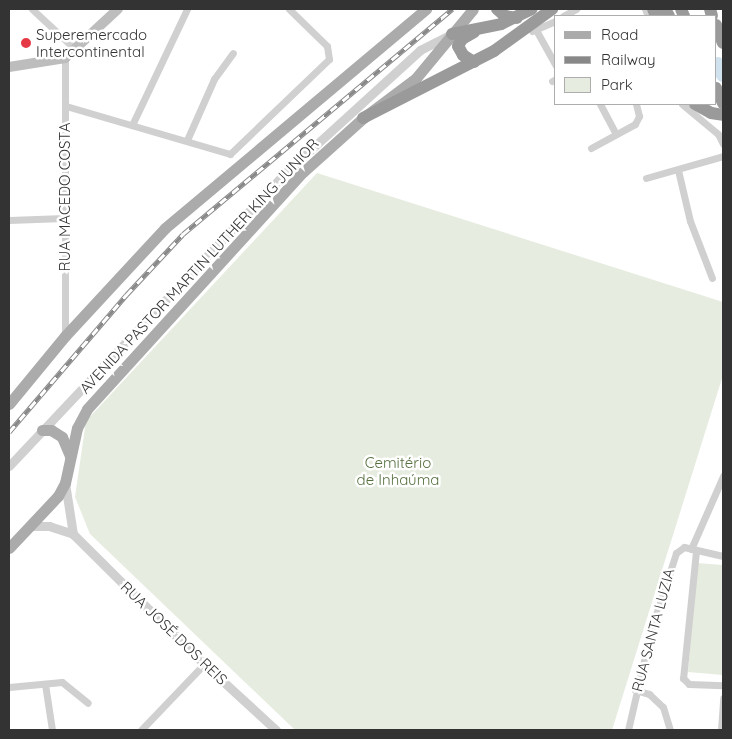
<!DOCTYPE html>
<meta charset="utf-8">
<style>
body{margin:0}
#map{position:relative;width:732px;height:739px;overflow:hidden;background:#fff;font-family:Quicksand,sans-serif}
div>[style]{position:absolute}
.green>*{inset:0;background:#e6ecdf}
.river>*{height:14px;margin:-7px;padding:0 7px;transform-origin:7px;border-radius:7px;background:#cfe2ee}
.minor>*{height:7px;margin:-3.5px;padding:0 3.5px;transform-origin:3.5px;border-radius:3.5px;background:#d0d0d0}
.tertiary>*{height:9px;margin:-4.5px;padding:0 4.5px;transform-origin:4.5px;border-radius:4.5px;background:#d0d0d0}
.secondary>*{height:10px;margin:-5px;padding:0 5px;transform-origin:5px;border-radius:5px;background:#bdbdbd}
.primary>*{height:11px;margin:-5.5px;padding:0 5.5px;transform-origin:5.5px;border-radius:5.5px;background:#ababab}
.motorway>*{height:12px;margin:-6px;padding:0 6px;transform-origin:6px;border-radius:6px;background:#9a9a9a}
.rail>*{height:4.5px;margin-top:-2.25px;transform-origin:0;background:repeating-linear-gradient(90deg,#fff 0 8px,#888 0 16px);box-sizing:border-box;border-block:1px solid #888}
.dots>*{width:14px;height:14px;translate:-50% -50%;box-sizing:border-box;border:2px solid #fff;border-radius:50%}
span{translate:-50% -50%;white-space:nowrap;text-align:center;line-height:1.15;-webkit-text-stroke:5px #fff;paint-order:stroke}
.poi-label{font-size:15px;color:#333}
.left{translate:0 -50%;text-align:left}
.street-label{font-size:15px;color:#333}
.park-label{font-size:15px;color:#56703f}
.frame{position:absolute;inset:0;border:10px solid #333;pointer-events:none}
.legend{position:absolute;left:554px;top:15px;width:162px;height:90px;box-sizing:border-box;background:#fff;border:1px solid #adadad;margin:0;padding:6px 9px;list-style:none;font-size:15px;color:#333}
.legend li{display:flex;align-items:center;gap:10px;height:25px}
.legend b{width:25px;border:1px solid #adadad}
</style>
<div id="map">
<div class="green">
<i style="clip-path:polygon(317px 173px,723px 302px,723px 375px,612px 730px,295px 730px,90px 534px,75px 497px,86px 421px)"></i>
<i style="clip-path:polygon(697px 563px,723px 565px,723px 675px,688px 672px)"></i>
</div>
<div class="river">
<i style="left:718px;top:64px;width:12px;rotate:66deg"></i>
</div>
<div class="minor">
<i style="left:32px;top:9px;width:60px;rotate:43deg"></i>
<i style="left:645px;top:9px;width:8px;rotate:67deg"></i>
<i style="left:563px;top:16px;width:15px;rotate:-28deg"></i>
<i style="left:536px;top:30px;width:41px;rotate:60.9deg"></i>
<i style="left:532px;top:31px;width:26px;rotate:-23deg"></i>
<i style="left:65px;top:58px;width:278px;rotate:90deg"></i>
<i style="left:552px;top:81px;width:4px;rotate:-27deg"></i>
<i style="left:600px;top:104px;width:34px;rotate:62deg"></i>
<i style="left:682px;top:104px;width:47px;rotate:39.8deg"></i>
<i style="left:718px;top:134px;width:11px;rotate:63deg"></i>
<i style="left:66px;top:106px;width:171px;rotate:16.3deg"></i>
<i style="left:230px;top:154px;width:137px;rotate:-43.8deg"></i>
<i style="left:329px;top:59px;width:13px;rotate:-99deg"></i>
<i style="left:327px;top:46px;width:53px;rotate:-135.8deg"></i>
<i style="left:132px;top:125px;width:128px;rotate:-64.6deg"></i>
<i style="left:187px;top:140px;width:67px;rotate:-66.1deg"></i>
<i style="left:214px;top:79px;width:32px;rotate:-54deg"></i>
<i style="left:591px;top:148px;width:50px;rotate:-28.6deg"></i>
<i style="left:635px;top:124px;width:9px;rotate:-63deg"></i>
<i style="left:639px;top:116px;width:12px;rotate:-104deg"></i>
<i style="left:678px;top:170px;width:52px;rotate:76.8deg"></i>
<i style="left:690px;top:221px;width:61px;rotate:68.9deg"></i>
<i style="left:646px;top:178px;width:80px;rotate:-15.9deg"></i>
<i style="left:9px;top:220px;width:55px;rotate:-2.1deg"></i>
<i style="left:691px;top:549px;width:80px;rotate:-66.3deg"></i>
<i style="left:696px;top:551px;width:128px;rotate:95.8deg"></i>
<i style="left:683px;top:678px;width:8px;rotate:45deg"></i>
<i style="left:689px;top:684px;width:34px;rotate:2deg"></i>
<i style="left:45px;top:684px;width:47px;rotate:81.3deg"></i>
<i style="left:9px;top:687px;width:53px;rotate:-5.4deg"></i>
<i style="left:62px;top:682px;width:33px;rotate:39deg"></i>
<i style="left:635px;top:690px;width:15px;rotate:16deg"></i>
<i style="left:649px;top:694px;width:19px;rotate:43deg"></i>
<i style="left:663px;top:707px;width:24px;rotate:73deg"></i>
<i style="left:141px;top:730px;width:91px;rotate:-46.3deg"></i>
<i style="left:628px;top:730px;width:103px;rotate:-77deg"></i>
<i style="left:651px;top:630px;width:81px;rotate:-72deg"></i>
<i style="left:676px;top:553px;width:10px;rotate:-37deg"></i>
<i style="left:684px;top:547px;width:40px;rotate:13deg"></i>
<i style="left:721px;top:730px;width:32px;rotate:-86deg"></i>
</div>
<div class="tertiary">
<i style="left:9px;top:466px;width:403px;rotate:-46.7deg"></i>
<i style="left:285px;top:173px;width:183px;rotate:-42.3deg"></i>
<i style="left:420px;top:50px;width:36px;rotate:-27deg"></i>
<i style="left:65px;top:483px;width:52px;rotate:81.1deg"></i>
<i style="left:31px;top:526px;width:18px"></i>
<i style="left:49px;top:526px;width:25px;rotate:18deg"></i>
<i style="left:73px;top:534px;width:185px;rotate:44.8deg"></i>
<i style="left:204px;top:664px;width:98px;rotate:42.5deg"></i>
</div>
<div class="secondary">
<i style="left:9px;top:67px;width:57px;rotate:-9.1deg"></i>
<i style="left:65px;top:58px;width:72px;rotate:-42.8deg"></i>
</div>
<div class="primary">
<i style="left:9px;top:404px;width:88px;rotate:-50.5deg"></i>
<i style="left:65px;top:336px;width:147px;rotate:-47.2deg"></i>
<i style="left:165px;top:228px;width:341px;rotate:-40deg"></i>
<i style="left:42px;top:430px;width:9px"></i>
<i style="left:51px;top:430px;width:13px;rotate:32deg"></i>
<i style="left:62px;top:437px;width:21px;rotate:67deg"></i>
<i style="left:9px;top:548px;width:71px;rotate:-46.7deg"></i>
<i style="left:58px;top:496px;width:15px;rotate:-62deg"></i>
<i style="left:65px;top:483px;width:56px;rotate:-77.7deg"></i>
<i style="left:77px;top:428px;width:21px;rotate:-62deg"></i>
<i style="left:87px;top:409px;width:321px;rotate:-47.7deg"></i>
<i style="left:303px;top:172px;width:81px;rotate:-42deg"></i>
<i style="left:363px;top:118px;width:66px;rotate:-37deg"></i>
<i style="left:416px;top:78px;width:89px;rotate:-50.4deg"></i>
</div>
<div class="motorway">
<i style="left:497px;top:9px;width:11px;rotate:41deg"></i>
<i style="left:505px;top:16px;width:12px;rotate:9deg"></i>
<i style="left:653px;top:9px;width:8px;rotate:67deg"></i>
<i style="left:665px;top:9px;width:8px;rotate:60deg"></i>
<i style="left:681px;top:9px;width:8px;rotate:67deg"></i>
<i style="left:710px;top:9px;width:7px;rotate:74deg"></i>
<i style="left:716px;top:25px;width:19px;rotate:69deg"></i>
<i style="left:452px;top:34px;width:50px;rotate:-11.5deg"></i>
<i style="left:501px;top:24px;width:34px;rotate:-26deg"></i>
<i style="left:474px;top:62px;width:13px;rotate:-148deg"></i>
<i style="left:463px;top:55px;width:10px;rotate:-119deg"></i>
<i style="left:458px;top:46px;width:8px;rotate:-60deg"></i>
<i style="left:462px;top:39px;width:14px;rotate:-30deg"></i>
<i style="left:716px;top:88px;width:17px;rotate:65deg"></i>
<i style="left:695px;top:104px;width:18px;rotate:29deg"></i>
<i style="left:711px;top:113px;width:12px;rotate:9deg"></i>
<i style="left:363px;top:118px;width:147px;rotate:-27.1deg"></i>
<i style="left:494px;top:51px;width:72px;rotate:-35.9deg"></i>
</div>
<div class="rail">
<i style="left:9px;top:432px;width:180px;rotate:-49.5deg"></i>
<i style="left:126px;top:295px;width:83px;rotate:-46.9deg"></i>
<i style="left:183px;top:234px;width:351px;rotate:-39.9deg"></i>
</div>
<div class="dots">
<i style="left:26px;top:43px;background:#e63946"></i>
</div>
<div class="poi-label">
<span class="left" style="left:36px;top:43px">Superemercado<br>Intercontinental</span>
</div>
<div class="street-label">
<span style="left:65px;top:197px;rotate:-90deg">RUA MACEDO COSTA</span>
<span style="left:199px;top:266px;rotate:-47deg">AVENIDA PASTOR MARTIN LUTHER KING JUNIOR</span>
<span style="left:653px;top:630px;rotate:-75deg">RUA SANTA LUZIA</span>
<span style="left:174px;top:633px;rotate:44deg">RUA JOSÉ DOS REIS</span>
</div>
<div class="park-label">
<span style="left:398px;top:471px">Cemitério<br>de Inhaúma</span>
</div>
<div class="frame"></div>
<ul class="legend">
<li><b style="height:6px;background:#ababab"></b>Road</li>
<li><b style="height:6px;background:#888"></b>Railway</li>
<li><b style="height:14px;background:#e6ecdf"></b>Park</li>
</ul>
</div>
